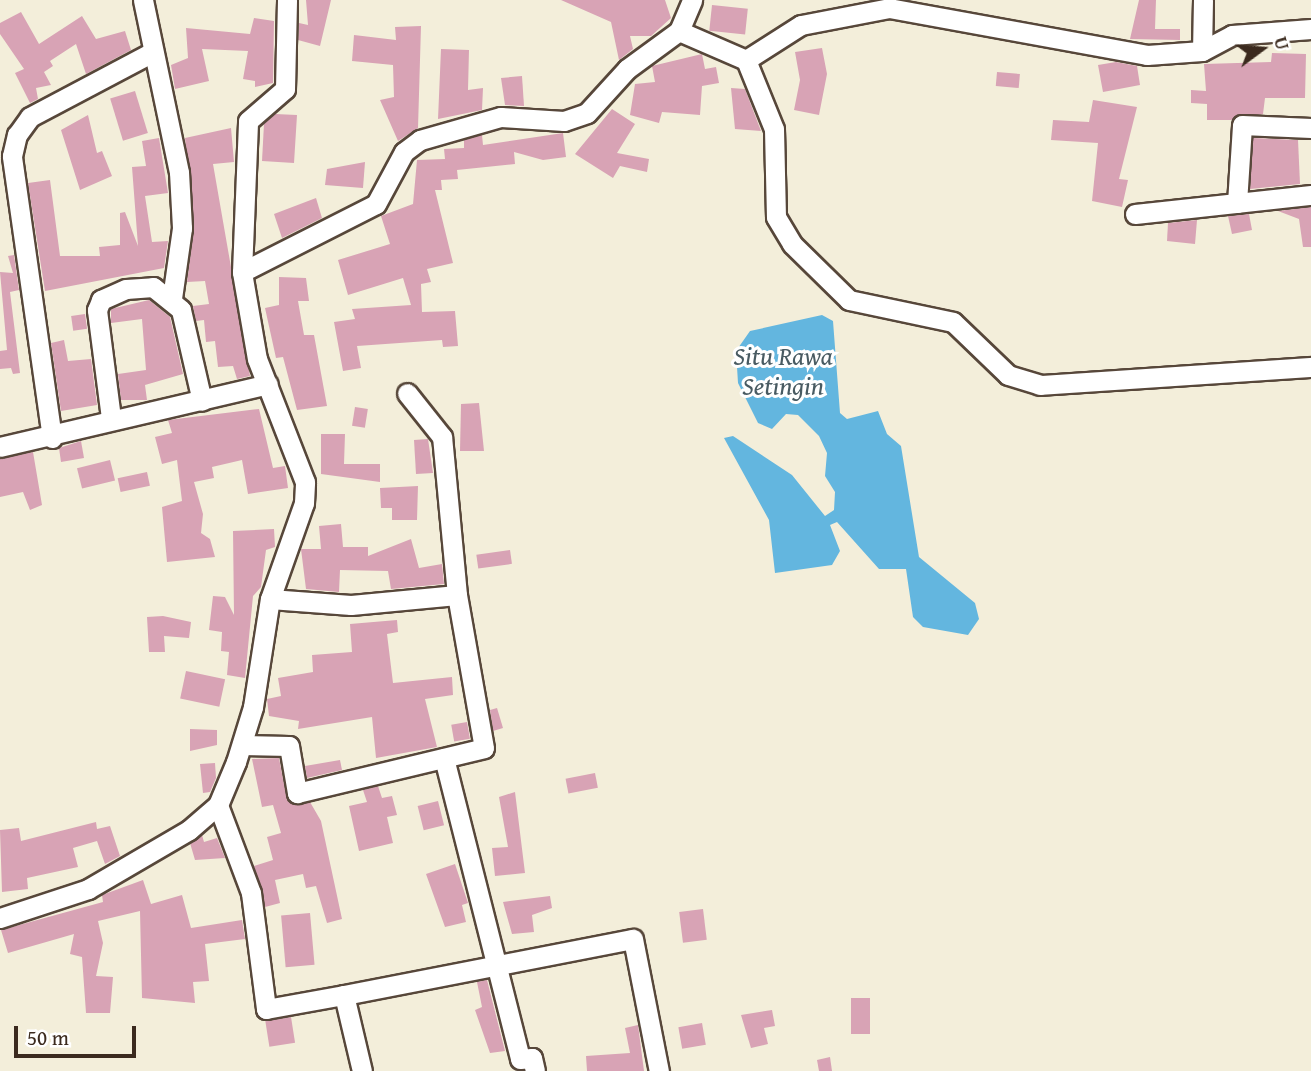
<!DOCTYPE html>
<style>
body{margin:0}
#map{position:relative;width:1311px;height:1071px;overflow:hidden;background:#f3eeda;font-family:"Gentium Book Plus",serif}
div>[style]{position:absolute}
.water>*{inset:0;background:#63b6df}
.building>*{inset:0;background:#d8a3b5;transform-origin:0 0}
.roads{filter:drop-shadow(2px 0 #57473a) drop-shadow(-2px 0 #57473a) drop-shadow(0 2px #57473a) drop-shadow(0 -2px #57473a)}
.minor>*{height:19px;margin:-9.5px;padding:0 9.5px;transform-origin:9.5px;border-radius:9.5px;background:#fff}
span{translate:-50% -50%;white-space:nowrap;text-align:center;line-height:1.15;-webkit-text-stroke:6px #fff;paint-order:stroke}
.water-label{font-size:26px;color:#495b62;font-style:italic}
.north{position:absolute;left:1227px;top:14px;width:70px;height:70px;-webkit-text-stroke:5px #fff;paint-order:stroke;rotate:74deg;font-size:19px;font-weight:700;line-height:28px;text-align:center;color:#3b2a1e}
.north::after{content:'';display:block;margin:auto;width:24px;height:32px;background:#3b2a1e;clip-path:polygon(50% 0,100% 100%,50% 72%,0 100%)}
.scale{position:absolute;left:14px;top:1026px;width:122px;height:32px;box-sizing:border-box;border:4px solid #3b2a1e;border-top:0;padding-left:9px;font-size:21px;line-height:24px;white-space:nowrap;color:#3b2a1e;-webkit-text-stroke:5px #fff;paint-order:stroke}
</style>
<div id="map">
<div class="water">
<i style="clip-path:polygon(822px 315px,833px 321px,840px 413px,847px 419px,878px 411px,887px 434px,901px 446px,919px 557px,975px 603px,979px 619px,968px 635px,923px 627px,913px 617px,906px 569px,879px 569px,837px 522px,830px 525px,840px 551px,832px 565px,775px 573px,769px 520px,724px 438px,733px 436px,792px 475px,825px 516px,834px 510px,835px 492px,825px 476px,827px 453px,819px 436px,798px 415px,786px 414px,772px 429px,758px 423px,738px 383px,736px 351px,750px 331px)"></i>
</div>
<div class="building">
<i style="clip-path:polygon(306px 0,331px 0,320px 46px,298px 40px,299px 23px,308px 25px)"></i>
<i style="clip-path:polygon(561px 0,665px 0,671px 18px,651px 36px,630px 36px,633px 49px,619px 60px,611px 22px)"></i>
<i style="clip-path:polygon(1139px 0,1156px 0,1155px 29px,1180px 29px,1180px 40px,1130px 39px)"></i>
<i style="left:712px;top:5px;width:36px;height:26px;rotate:6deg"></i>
<i style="clip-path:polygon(21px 12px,39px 44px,82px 16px,96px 39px,125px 31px,131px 50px,86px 74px,76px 44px,50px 61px,53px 66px,44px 72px,51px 85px,36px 88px,38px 99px,30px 103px,15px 73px,24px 69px,0 34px,0 23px)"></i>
<i style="clip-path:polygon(254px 18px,274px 21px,273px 83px,255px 87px,255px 81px,243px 79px,248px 51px,202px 49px,209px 81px,175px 89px,171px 65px,188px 58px,186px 28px,250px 34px)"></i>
<i style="clip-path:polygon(421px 26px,418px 128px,398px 141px,380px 100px,394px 97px,393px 65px,352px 61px,354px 35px,396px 40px,395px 27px)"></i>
<i style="clip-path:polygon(822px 48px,827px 74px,819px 115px,794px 110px,800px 80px,795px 52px)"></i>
<i style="clip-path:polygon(441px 49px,469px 50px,468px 90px,483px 88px,482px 110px,438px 119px)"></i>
<i style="clip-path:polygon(1272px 53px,1306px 54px,1305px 98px,1265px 98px,1263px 114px,1231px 120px,1207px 120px,1207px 104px,1191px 103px,1191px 90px,1206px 91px,1204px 64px,1271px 62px)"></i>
<i style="clip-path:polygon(702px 54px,705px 69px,716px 67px,719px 83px,702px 86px,700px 115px,662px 112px,659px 123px,630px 115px,635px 84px,655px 82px,652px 66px)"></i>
<i style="clip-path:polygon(1116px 62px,1137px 66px,1140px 85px,1103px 92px,1098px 65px)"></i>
<i style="left:997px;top:72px;width:23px;height:14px;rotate:5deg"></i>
<i style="clip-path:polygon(522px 76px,524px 106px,505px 105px,501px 78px)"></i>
<i style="clip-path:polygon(731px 88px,745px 89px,761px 131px,735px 129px)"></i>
<i style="left:135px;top:91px;width:44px;height:26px;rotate:73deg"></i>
<i style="clip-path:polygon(1093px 100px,1137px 107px,1119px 179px,1128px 180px,1122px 207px,1092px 201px,1098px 143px,1051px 140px,1053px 120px,1089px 122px)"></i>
<i style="clip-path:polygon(612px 109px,635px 124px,617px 153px,649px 159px,647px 172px,620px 166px,613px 178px,575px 154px)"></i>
<i style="clip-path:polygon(275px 114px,297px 115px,294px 163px,262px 161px,264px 124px)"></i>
<i style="clip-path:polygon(88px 115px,97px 153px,102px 151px,112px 176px,80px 190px,61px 130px)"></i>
<i style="clip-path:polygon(231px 128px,234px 162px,213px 164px,250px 376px,237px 379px,233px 366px,218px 367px,215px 341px,206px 342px,204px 320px,196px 321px,193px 306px,209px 304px,205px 281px,187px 282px,194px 227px,185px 138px)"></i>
<i style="clip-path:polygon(563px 133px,566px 157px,543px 160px,514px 152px,515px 164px,457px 170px,458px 179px,441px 180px,442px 190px,435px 190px,453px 263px,427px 269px,431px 282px,421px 284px,422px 312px,455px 311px,458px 346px,443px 347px,442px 340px,357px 346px,361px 368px,343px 371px,334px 322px,355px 319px,352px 309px,411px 305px,403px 278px,348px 295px,338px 260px,390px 244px,381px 216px,413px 204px,417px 160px,445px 159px,444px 149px,464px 148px,464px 140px,482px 135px,483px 145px)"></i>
<i style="clip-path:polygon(159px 138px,168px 193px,145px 196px,152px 242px,168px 241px,164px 268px,45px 291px,28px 183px,50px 180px,60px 256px,100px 256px,99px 247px,120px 245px,120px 213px,125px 212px,138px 246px,132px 167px,146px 166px,142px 141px)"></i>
<i style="clip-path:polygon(1253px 138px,1298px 140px,1300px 184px,1250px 189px)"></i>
<i style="clip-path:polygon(365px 162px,363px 188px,325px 185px,327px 169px)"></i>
<i style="clip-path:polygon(316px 198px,322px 218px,282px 238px,274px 214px)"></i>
<i style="clip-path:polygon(1311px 207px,1311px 247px,1303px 247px,1299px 219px,1278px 211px)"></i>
<i style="clip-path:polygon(1249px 214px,1252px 230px,1232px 234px,1228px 216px)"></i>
<i style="clip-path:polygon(1197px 220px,1195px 244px,1167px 241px,1168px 223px)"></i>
<i style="clip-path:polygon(14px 255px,19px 290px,10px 292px,20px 373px,13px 374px,11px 368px,0 369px,0 351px,7px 350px,0 272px,13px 273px,8px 256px)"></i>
<i style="clip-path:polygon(279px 277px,306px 278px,309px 301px,298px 301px,304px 335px,314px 335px,327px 406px,297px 410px,283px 357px,276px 358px,265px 308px,279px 305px)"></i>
<i style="clip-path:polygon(149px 300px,170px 317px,183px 374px,145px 385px,147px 400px,121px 400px,118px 374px,146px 370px,142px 319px,111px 323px,111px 309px)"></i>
<i style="left:85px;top:314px;width:15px;height:14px;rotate:82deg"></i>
<i style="clip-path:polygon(64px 340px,68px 361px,91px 359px,97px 405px,61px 411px,51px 343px)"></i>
<i style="clip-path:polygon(479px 403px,484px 451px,460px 451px,461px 404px)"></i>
<i style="left:355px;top:407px;width:13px;height:19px;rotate:9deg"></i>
<i style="clip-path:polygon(259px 409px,273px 468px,285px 466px,288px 488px,248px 494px,242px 460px,212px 467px,214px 478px,194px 482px,203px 514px,201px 533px,210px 539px,215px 557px,167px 562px,162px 507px,182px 501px,177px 460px,162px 464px,155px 437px,172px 433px,168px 420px)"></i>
<i style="clip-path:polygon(321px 434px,345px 434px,344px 464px,380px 464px,380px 482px,321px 474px)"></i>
<i style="clip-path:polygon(428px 439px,433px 473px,416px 474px,414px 440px)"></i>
<i style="clip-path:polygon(81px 441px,84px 458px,61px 462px,59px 448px)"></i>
<i style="clip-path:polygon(33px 452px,42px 505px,30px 510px,23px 492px,0 497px,0 459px)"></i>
<i style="left:110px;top:460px;width:21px;height:34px;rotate:76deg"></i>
<i style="left:147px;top:472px;width:14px;height:30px;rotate:78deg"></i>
<i style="clip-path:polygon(418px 486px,417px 520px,392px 520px,392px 508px,381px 508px,380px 488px)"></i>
<i style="clip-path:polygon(341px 524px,343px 547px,368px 547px,368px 556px,411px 539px,419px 568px,442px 564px,444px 584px,391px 589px,388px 571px,340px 570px,339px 592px,306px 589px,301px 549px,321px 549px,319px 526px)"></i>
<i style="clip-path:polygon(274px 529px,275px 547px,266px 550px,261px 587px,253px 596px,245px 678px,227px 675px,229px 652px,221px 651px,222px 632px,209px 630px,213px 596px,225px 597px,234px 615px,233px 531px)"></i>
<i style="left:510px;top:550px;width:14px;height:34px;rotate:82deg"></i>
<i style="clip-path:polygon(163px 616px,191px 622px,189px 638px,164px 636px,165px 652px,149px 652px,147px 617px)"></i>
<i style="clip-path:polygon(397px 620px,398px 632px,387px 634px,393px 683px,452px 677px,453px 695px,425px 699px,437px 747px,376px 758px,372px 717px,298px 729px,299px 721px,269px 716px,267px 699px,281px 696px,278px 678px,313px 672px,312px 655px,352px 652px,350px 624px)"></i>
<i style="left:186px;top:671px;width:40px;height:28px;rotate:12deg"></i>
<i style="clip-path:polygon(497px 708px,503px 728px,493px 731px,490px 710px)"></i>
<i style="left:467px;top:722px;width:17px;height:16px;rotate:80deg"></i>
<i style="clip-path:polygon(190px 729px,217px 730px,217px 745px,190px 751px)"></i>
<i style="clip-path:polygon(279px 758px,287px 800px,310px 802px,321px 821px,342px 919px,327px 923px,316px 886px,306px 888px,303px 874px,275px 880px,280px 903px,265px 907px,254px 866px,273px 860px,267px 837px,281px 833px,273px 805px,262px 807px,252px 759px)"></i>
<i style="clip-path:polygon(340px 760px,342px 770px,307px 778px,305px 766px)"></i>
<i style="clip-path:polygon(215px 763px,216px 778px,210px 792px,203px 793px,200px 764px)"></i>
<i style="left:595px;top:773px;width:15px;height:30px;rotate:79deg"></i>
<i style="clip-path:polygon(378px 786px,382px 798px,392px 796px,397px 815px,387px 817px,393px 843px,359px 851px,349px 806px,367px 802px,363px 790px)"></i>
<i style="clip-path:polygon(515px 792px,525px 873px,495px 876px,492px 848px,508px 847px,499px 797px)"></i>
<i style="left:438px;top:801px;width:25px;height:21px;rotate:76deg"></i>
<i style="clip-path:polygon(96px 822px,97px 829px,110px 826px,120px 856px,105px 864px,97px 841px,73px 848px,78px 867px,27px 878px,28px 889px,2px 892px,0 830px,19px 828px,21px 841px)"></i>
<i style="clip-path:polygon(202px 835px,204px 842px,217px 838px,225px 858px,195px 860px,190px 843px)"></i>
<i style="clip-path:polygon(455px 864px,468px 903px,462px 905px,466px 922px,445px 927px,426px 874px)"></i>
<i style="clip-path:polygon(143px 880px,151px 904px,182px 895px,191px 928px,242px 920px,245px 939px,205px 944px,209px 981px,193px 982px,195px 1003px,142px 998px,140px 911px,98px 921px,103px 943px,96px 976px,113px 977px,110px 1013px,86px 1013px,82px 957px,70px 954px,74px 934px,8px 953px,1px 930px,103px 902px,102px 895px)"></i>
<i style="clip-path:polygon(550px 896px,552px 908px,532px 915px,534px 932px,512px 934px,503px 902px)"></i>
<i style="left:703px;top:909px;width:31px;height:24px;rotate:83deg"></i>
<i style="left:310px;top:913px;width:52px;height:29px;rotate:85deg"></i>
<i style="clip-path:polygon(487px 980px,505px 1051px,490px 1053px,475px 1010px,482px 1007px,477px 982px)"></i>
<i style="left:851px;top:998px;width:19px;height:36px"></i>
<i style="clip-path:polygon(772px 1010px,775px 1026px,764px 1028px,768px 1044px,751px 1048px,741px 1015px)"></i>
<i style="left:291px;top:1017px;width:26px;height:26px;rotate:81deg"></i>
<i style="left:702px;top:1023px;width:22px;height:24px;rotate:80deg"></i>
<i style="clip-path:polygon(638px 1025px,644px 1071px,587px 1071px,586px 1056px,630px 1053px,625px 1028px)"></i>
<i style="clip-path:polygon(830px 1057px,832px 1071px,819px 1071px,817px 1060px)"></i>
</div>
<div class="roads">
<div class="minor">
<i style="left:143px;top:0;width:176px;rotate:78.2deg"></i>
<i style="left:179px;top:172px;width:56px;rotate:86.9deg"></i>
<i style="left:182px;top:228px;width:71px;rotate:98.1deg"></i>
<i style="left:1203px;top:0;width:51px;rotate:91.1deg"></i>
<i style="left:1202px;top:51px;width:34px;rotate:-28deg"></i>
<i style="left:1232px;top:35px;width:79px;rotate:-4.3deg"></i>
<i style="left:679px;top:31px;width:73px;rotate:23.4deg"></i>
<i style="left:746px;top:60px;width:74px;rotate:67.9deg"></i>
<i style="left:774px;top:129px;width:88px;rotate:88.7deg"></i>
<i style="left:776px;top:217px;width:31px;rotate:59deg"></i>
<i style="left:792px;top:244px;width:80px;rotate:44.5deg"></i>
<i style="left:849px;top:300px;width:106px;rotate:11.9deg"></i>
<i style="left:953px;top:322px;width:76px;rotate:43.9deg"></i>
<i style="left:1008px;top:375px;width:34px;rotate:17deg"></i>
<i style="left:1040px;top:385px;width:272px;rotate:-3.8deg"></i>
<i style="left:746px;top:60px;width:65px;rotate:-32.5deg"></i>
<i style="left:801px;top:25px;width:90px;rotate:-10.9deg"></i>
<i style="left:889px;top:8px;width:262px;rotate:10.3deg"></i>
<i style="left:1147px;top:55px;width:55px;rotate:-4.2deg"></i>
<i style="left:1237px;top:203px;width:78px;rotate:-86.3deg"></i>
<i style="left:1242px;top:125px;width:69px;rotate:2.5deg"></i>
<i style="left:1135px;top:214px;width:177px;rotate:-6.2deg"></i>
<i style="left:242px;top:272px;width:151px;rotate:-87.7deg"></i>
<i style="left:248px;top:121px;width:49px;rotate:-40.9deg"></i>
<i style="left:285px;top:89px;width:89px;rotate:-88.7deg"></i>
<i style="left:111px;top:418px;width:109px;rotate:-97.4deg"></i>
<i style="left:97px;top:310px;width:11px;rotate:-68deg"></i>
<i style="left:101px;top:300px;width:27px;rotate:-24deg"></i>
<i style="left:126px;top:289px;width:27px;rotate:-4deg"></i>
<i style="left:153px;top:287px;width:36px;rotate:39deg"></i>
<i style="left:181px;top:310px;width:93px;rotate:77deg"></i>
<i style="left:52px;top:438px;width:285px;rotate:-98.1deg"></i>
<i style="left:12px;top:156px;width:22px;rotate:-77deg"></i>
<i style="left:17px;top:135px;width:22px;rotate:-54deg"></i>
<i style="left:30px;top:117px;width:139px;rotate:-27.9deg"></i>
<i style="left:0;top:447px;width:275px;rotate:-13.2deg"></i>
<i style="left:270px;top:599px;width:81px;rotate:4.2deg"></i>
<i style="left:351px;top:605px;width:106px;rotate:-5.4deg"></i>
<i style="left:242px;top:745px;width:47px;rotate:1.2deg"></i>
<i style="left:289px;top:746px;width:48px;rotate:80.3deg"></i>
<i style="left:297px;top:793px;width:192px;rotate:-13.5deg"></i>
<i style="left:484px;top:748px;width:155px;rotate:-100deg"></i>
<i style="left:457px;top:595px;width:159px;rotate:-95.4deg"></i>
<i style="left:442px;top:437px;width:56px;rotate:-128.5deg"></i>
<i style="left:444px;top:758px;width:310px;rotate:75.8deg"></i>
<i style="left:520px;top:1059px;width:12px;rotate:-5deg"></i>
<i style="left:532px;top:1058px;width:13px;rotate:77deg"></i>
<i style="left:218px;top:805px;width:94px;rotate:69.4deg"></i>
<i style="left:251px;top:893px;width:117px;rotate:82.6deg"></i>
<i style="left:266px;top:1009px;width:79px;rotate:-10.2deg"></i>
<i style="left:344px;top:995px;width:78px;rotate:76.7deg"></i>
<i style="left:0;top:918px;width:93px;rotate:-18.2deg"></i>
<i style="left:88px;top:889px;width:117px;rotate:-30.3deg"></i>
<i style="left:189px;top:830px;width:38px;rotate:-41deg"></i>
<i style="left:218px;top:805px;width:47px;rotate:-67.3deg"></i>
<i style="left:236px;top:762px;width:58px;rotate:-72.8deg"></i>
<i style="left:253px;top:707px;width:109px;rotate:-81.1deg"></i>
<i style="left:270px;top:599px;width:102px;rotate:-70.5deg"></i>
<i style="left:304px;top:503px;width:21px;rotate:-87deg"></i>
<i style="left:305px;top:482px;width:132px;rotate:-111.3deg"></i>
<i style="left:257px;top:359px;width:88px;rotate:-99.8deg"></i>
<i style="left:242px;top:272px;width:150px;rotate:-26.9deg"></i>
<i style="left:376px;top:204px;width:59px;rotate:-61.7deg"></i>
<i style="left:404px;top:152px;width:20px;rotate:-37deg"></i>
<i style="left:420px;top:140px;width:84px;rotate:-15.9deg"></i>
<i style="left:501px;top:117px;width:63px;rotate:3.6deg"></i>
<i style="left:564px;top:121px;width:24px;rotate:-19deg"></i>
<i style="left:587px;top:113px;width:59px;rotate:-47.7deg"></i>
<i style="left:627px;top:69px;width:64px;rotate:-36.2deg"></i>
<i style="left:679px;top:31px;width:34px;rotate:-67deg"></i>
<i style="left:344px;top:995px;width:294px;rotate:-11deg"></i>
<i style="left:633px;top:939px;width:135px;rotate:78.9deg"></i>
</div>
</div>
<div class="water-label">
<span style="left:783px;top:371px">Situ Rawa<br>Setingin</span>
</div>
<div class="north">U</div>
<div class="scale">50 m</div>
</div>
